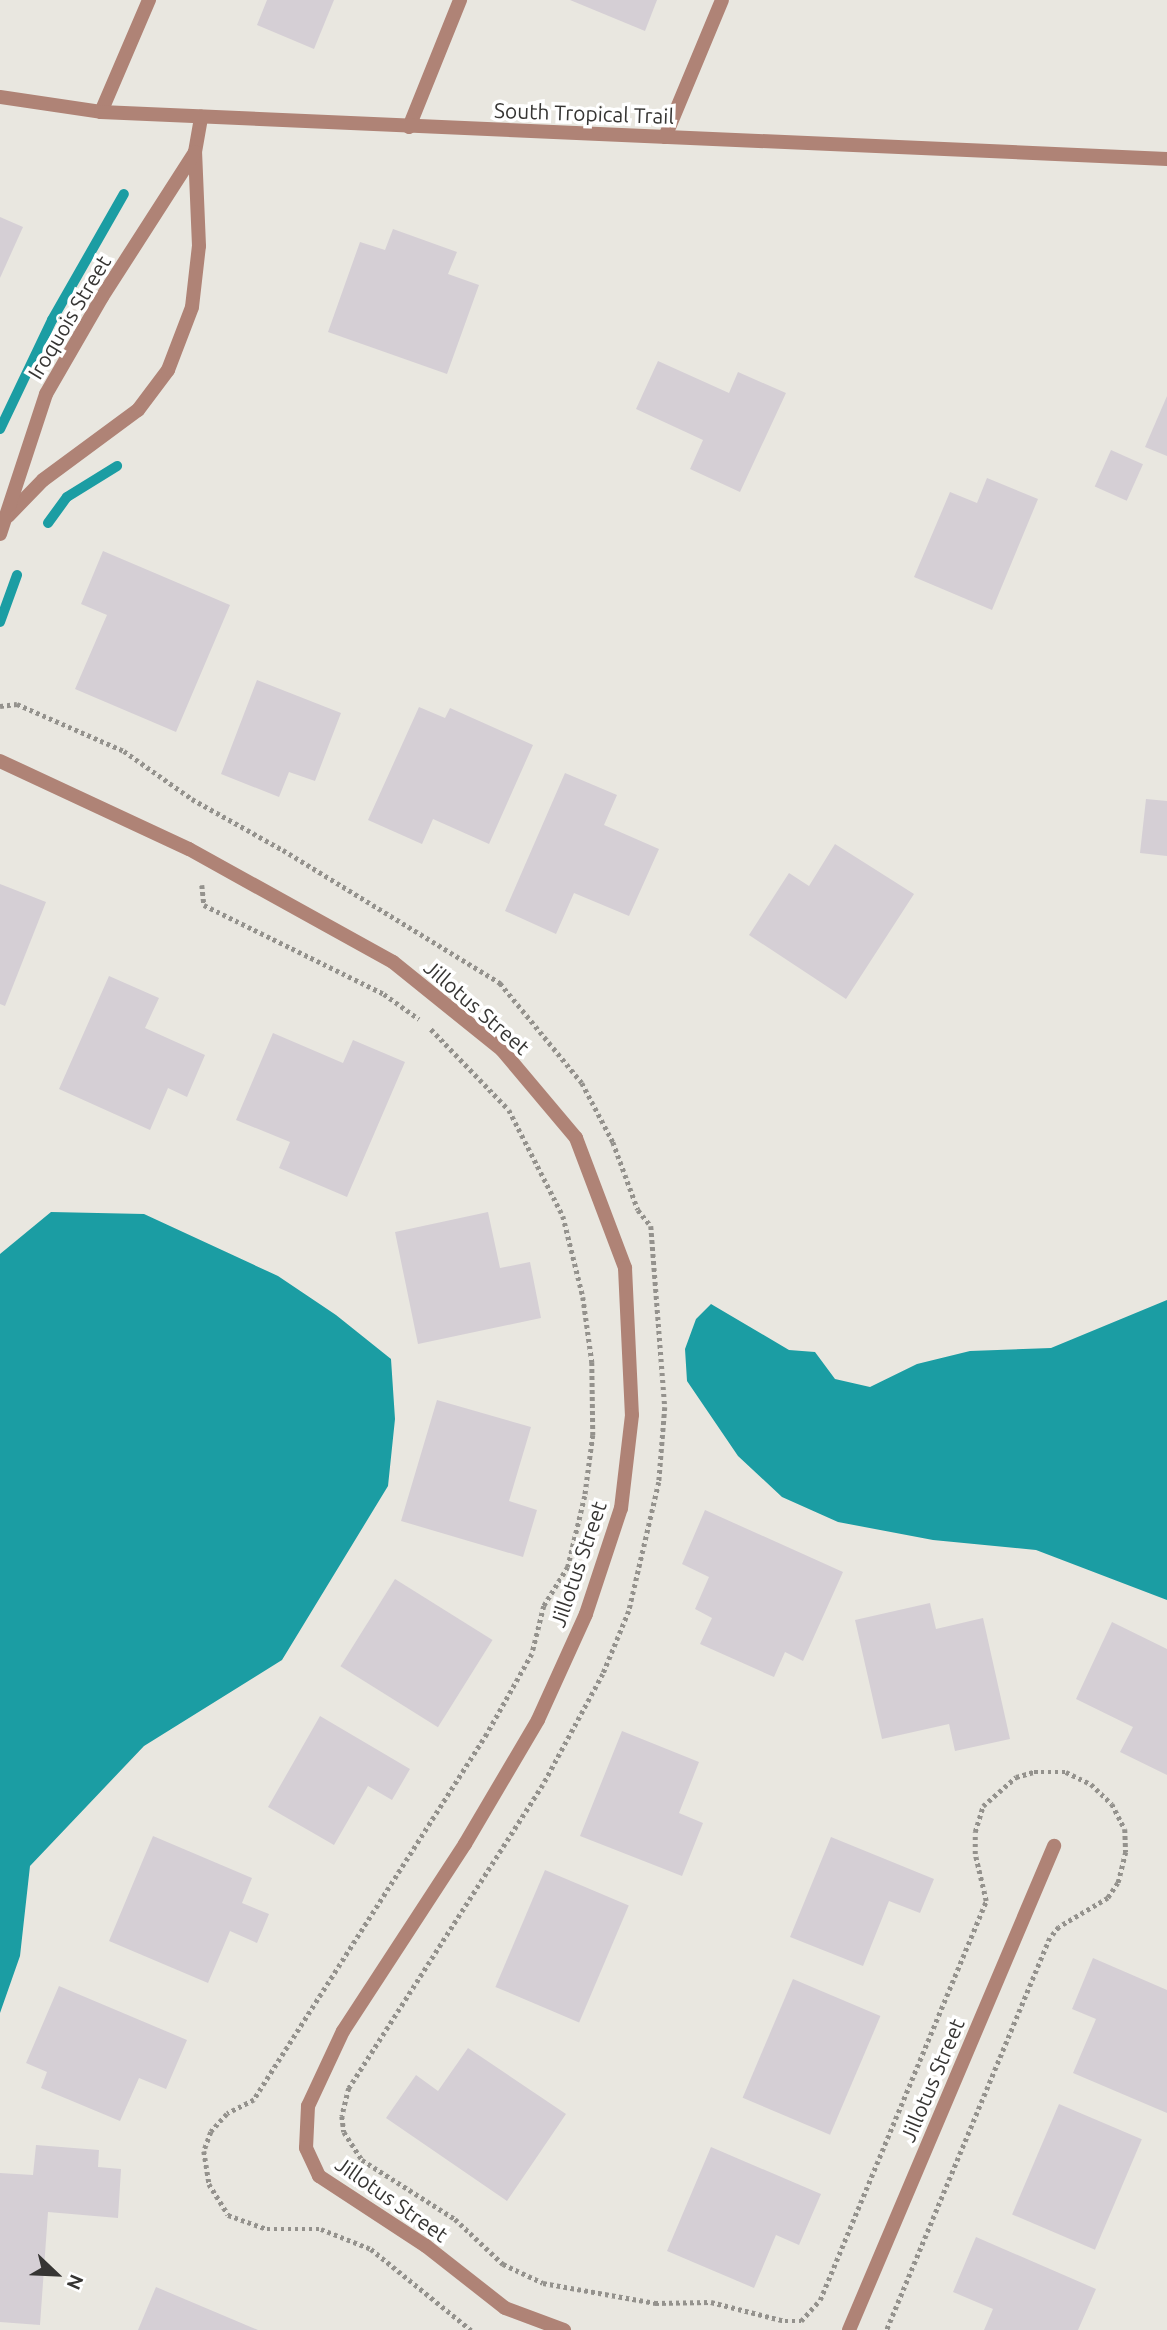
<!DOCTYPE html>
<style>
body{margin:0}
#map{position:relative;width:1167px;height:2330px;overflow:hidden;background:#e9e7e0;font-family:Ubuntu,sans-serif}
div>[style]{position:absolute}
.water>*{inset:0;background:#1b9da3}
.stream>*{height:10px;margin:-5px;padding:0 5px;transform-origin:5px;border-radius:5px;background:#1b9da3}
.building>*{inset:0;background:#d5cfd5;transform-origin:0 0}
.path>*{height:4.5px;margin-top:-2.25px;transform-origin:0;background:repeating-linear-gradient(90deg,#94928d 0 3.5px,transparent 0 7px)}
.minor>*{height:14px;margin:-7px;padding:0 7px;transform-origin:7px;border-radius:7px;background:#af8376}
.tertiary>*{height:14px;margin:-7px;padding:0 7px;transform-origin:7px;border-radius:7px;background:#af8376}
span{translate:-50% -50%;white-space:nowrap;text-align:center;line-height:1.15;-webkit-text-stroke:7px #fff;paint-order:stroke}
.street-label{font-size:21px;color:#363533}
.north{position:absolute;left:21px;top:2239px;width:70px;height:70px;-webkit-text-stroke:5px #fff;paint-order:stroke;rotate:113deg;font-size:19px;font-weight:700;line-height:28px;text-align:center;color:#363533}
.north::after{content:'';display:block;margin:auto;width:24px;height:32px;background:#363533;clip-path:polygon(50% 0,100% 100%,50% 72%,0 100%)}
</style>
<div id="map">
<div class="water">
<i style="clip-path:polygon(51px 1212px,144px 1214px,278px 1276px,336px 1315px,391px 1359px,395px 1419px,388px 1486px,282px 1660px,144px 1746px,30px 1866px,20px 1956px,0 2013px,0 1254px)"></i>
<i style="clip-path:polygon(1167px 1300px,1167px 1600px,1036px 1550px,933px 1540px,838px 1522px,782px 1497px,738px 1456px,687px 1381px,685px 1349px,696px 1319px,711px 1304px,789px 1350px,815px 1352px,835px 1379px,870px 1387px,917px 1364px,970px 1351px,1051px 1348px)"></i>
</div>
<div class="stream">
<i style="left:0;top:429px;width:121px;rotate:-64.5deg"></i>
<i style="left:52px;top:320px;width:145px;rotate:-60.3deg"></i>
<i style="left:48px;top:523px;width:32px;rotate:-54deg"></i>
<i style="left:67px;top:497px;width:59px;rotate:-31.8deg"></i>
<i style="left:0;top:622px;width:50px;rotate:-70.1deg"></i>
</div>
<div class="building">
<i style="clip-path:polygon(267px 0,334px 0,314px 49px,257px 25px)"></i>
<i style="clip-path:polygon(570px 0,657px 0,645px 31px)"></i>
<i style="clip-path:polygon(0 217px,23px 227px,0 278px)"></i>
<i style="clip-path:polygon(393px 229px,457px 252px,448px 274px,479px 285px,447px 374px,328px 332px,360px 242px,385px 250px)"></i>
<i style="clip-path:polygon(658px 361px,729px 393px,738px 372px,786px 393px,740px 492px,690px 469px,703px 440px,636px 409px)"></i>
<i style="clip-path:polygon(1167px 396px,1167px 456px,1145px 447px)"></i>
<i style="left:1111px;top:450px;width:35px;height:40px;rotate:24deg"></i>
<i style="clip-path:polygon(987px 478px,1038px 499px,992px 610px,914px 577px,950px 492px,977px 503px)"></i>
<i style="clip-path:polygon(103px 551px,230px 605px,176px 732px,75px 689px,107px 615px,81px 604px)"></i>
<i style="clip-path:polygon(257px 680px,341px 713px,315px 781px,289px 772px,279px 797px,221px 774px)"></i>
<i style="clip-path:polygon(419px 707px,445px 718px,450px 708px,533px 745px,489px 844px,433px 819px,422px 844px,368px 820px)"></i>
<i style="clip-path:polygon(565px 773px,617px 795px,604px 825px,659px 849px,629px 916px,574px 893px,556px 934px,505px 911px)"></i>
<i style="clip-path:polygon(1146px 799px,1167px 801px,1167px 856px,1140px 853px)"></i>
<i style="clip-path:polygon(835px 844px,914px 894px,846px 999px,749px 935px,789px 873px,809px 886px)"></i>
<i style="clip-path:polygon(0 884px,46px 902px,5px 1006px,0 1004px)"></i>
<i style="clip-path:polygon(109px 976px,159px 998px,145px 1028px,205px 1055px,187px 1097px,168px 1088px,150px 1130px,59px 1089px)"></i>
<i style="clip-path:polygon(273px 1033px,343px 1063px,353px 1040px,405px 1062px,347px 1197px,279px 1168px,290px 1142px,236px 1120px)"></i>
<i style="clip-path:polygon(488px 1212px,500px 1268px,530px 1262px,541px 1318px,418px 1344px,395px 1232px)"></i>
<i style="clip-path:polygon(437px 1400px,531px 1427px,509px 1501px,537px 1510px,523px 1557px,401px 1521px)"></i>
<i style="clip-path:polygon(705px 1510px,843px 1572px,803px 1661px,785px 1652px,774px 1677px,700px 1644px,712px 1618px,695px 1609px,709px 1577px,682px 1564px)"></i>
<i style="left:395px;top:1579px;width:115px;height:103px;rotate:32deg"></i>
<i style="clip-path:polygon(930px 1603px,936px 1629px,983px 1618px,1010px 1739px,955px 1751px,949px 1724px,882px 1739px,855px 1620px)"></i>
<i style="clip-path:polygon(1112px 1622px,1167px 1649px,1167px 1775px,1120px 1752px,1133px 1727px,1076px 1699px)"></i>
<i style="clip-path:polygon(320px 1716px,410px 1769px,392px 1800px,368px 1786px,334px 1845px,268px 1807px)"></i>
<i style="clip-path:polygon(622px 1731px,699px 1762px,679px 1813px,703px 1823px,682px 1876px,580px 1836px)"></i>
<i style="clip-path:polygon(153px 1836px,252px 1878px,242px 1903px,269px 1914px,257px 1943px,230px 1931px,208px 1983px,109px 1941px)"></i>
<i style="clip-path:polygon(831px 1837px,934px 1879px,920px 1913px,889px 1901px,863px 1966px,790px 1937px)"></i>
<i style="left:545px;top:1870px;width:91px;height:127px;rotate:23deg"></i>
<i style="clip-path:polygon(1093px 1958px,1167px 1990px,1167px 2113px,1073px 2073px,1096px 2019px,1072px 2009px)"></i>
<i style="left:793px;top:1979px;width:95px;height:129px;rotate:23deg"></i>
<i style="clip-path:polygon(59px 1986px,187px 2040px,166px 2089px,139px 2078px,120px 2121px,41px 2088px,47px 2072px,26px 2063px)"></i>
<i style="clip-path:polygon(468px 2048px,566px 2114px,507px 2201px,386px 2118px,416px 2075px,438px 2091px)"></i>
<i style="left:1059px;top:2104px;width:90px;height:120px;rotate:23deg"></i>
<i style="clip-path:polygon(36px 2145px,99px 2150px,98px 2167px,121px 2169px,118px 2218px,48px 2212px,40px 2325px,0 2322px,0 2173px,33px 2175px)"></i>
<i style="clip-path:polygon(711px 2147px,821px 2194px,799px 2245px,776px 2235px,754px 2288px,667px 2251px)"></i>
<i style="clip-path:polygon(976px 2237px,1096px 2289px,1078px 2330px,984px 2330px,993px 2309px,953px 2292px)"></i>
<i style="clip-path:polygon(156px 2287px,258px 2330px,138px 2330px)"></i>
</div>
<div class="path">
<i style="left:0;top:706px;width:17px;rotate:-7deg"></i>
<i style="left:17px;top:704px;width:117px;rotate:23.7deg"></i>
<i style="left:124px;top:751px;width:83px;rotate:35.2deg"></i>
<i style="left:192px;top:799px;width:104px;rotate:29.3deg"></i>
<i style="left:283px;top:850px;width:255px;rotate:31.5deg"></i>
<i style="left:500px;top:983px;width:129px;rotate:50.6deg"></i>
<i style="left:582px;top:1083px;width:67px;rotate:62.3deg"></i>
<i style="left:613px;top:1142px;width:72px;rotate:69.8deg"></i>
<i style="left:638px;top:1210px;width:21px;rotate:51deg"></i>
<i style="left:651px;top:1226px;width:182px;rotate:85.6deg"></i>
<i style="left:665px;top:1407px;width:75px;rotate:94.6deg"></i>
<i style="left:659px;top:1482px;width:132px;rotate:103.1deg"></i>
<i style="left:629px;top:1611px;width:68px;rotate:112.4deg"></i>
<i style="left:603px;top:1674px;width:126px;rotate:118.4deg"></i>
<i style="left:543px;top:1785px;width:360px;rotate:122.6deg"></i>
<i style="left:349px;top:2088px;width:29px;rotate:104deg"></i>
<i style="left:342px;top:2116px;width:16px;rotate:83deg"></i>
<i style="left:344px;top:2132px;width:33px;rotate:57deg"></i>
<i style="left:362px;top:2160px;width:110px;rotate:32.4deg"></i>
<i style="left:455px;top:2219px;width:66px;rotate:43.2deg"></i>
<i style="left:503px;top:2264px;width:44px;rotate:25.4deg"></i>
<i style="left:543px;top:2283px;width:114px;rotate:10.1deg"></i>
<i style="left:655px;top:2303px;width:56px;rotate:-1deg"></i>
<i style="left:711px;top:2302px;width:76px;rotate:14.4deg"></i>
<i style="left:785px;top:2321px;width:16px"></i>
<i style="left:801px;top:2321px;width:28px;rotate:-48deg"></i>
<i style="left:820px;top:2300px;width:432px;rotate:-67.4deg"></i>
<i style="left:986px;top:1901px;width:48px;rotate:-103.2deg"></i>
<i style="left:975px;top:1854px;width:22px;rotate:-90deg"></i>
<i style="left:975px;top:1832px;width:27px;rotate:-73deg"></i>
<i style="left:983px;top:1806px;width:44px;rotate:-41.3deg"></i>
<i style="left:1016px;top:1777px;width:19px;rotate:-16deg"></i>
<i style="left:1034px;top:1772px;width:32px"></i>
<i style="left:1066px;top:1772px;width:28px;rotate:26deg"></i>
<i style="left:1091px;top:1784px;width:29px;rotate:44deg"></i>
<i style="left:1112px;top:1804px;width:28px;rotate:63deg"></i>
<i style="left:1125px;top:1829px;width:23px;rotate:88deg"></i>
<i style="left:1126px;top:1852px;width:32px;rotate:104deg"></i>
<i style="left:1118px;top:1883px;width:18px;rotate:124deg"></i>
<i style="left:1108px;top:1898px;width:57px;rotate:149.4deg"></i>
<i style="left:1059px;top:1927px;width:14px;rotate:129deg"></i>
<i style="left:1050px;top:1938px;width:425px;rotate:112.6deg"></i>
<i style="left:202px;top:885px;width:20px;rotate:84deg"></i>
<i style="left:204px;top:905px;width:201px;rotate:26.3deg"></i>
<i style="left:384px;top:994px;width:43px;rotate:35.5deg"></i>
<i style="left:431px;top:1029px;width:112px;rotate:46.1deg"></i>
<i style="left:509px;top:1110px;width:119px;rotate:63deg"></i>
<i style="left:563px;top:1216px;width:83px;rotate:76.1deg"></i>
<i style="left:583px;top:1297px;width:66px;rotate:82.1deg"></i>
<i style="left:592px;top:1362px;width:73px;rotate:89.2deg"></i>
<i style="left:593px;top:1435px;width:62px;rotate:97.5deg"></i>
<i style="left:585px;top:1496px;width:73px;rotate:103.5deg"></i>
<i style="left:568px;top:1567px;width:46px;rotate:121.6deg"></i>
<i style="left:544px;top:1606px;width:49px;rotate:104deg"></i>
<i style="left:532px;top:1654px;width:92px;rotate:119.4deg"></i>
<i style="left:487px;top:1734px;width:434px;rotate:122.5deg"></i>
<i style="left:254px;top:2100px;width:30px;rotate:153deg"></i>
<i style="left:227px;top:2114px;width:24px;rotate:132deg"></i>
<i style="left:211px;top:2132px;width:20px;rotate:110deg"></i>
<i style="left:204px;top:2151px;width:33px;rotate:81deg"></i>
<i style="left:209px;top:2184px;width:36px;rotate:58deg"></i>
<i style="left:228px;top:2215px;width:41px;rotate:19.7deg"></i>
<i style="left:267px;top:2229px;width:54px"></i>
<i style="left:321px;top:2229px;width:54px;rotate:21.8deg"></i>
<i style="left:371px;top:2249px;width:129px;rotate:39deg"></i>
</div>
<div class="minor">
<i style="left:101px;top:112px;width:122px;rotate:-66.8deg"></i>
<i style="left:409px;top:127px;width:137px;rotate:-68.1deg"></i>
<i style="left:665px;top:137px;width:148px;rotate:-67.4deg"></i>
<i style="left:8px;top:516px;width:50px;rotate:-45.8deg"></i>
<i style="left:43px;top:480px;width:118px;rotate:-36.4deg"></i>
<i style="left:138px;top:410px;width:50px;rotate:-53.1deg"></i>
<i style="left:168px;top:370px;width:67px;rotate:-69.1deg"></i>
<i style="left:192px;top:307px;width:61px;rotate:-83.5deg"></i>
<i style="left:199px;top:246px;width:94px;rotate:-92.4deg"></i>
<i style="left:195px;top:152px;width:36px;rotate:-80deg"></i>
<i style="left:0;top:534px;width:147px;rotate:-71.8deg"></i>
<i style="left:46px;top:394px;width:112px;rotate:-60deg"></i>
<i style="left:102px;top:297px;width:172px;rotate:-57.3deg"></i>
<i style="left:0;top:761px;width:208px;rotate:25deg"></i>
<i style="left:189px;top:849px;width:233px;rotate:29deg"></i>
<i style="left:393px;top:962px;width:140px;rotate:38.9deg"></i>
<i style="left:502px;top:1050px;width:115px;rotate:49.9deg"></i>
<i style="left:576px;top:1138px;width:139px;rotate:69.3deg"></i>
<i style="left:625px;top:1268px;width:147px;rotate:87.3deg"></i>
<i style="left:632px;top:1415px;width:94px;rotate:96.7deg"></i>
<i style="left:621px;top:1508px;width:112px;rotate:108.3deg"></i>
<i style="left:586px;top:1614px;width:116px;rotate:114.4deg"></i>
<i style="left:538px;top:1720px;width:144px;rotate:120.5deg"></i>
<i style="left:465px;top:1844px;width:223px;rotate:123.1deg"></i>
<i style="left:343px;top:2031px;width:83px;rotate:115deg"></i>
<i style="left:308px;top:2106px;width:42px;rotate:92.7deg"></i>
<i style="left:306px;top:2148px;width:31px;rotate:65deg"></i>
<i style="left:319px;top:2176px;width:128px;rotate:33.2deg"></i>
<i style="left:426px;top:2246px;width:100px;rotate:38.1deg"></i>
<i style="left:505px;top:2308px;width:63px;rotate:20.4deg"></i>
<i style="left:849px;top:2330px;width:526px;rotate:-67.04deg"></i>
</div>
<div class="tertiary">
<i style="left:0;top:97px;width:102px;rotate:8.4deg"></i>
<i style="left:101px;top:112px;width:1067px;rotate:2.52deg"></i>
</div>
<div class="street-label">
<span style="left:584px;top:113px;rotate:2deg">South Tropical Trail</span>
<span style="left:69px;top:317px;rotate:-59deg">Iroquois Street</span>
<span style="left:477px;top:1007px;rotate:41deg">Jillotus Street</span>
<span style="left:578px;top:1564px;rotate:-71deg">Jillotus Street</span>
<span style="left:932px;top:2080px;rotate:-67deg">Jillotus Street</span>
<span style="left:392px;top:2199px;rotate:35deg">Jillotus Street</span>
</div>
<div class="north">N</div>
</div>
